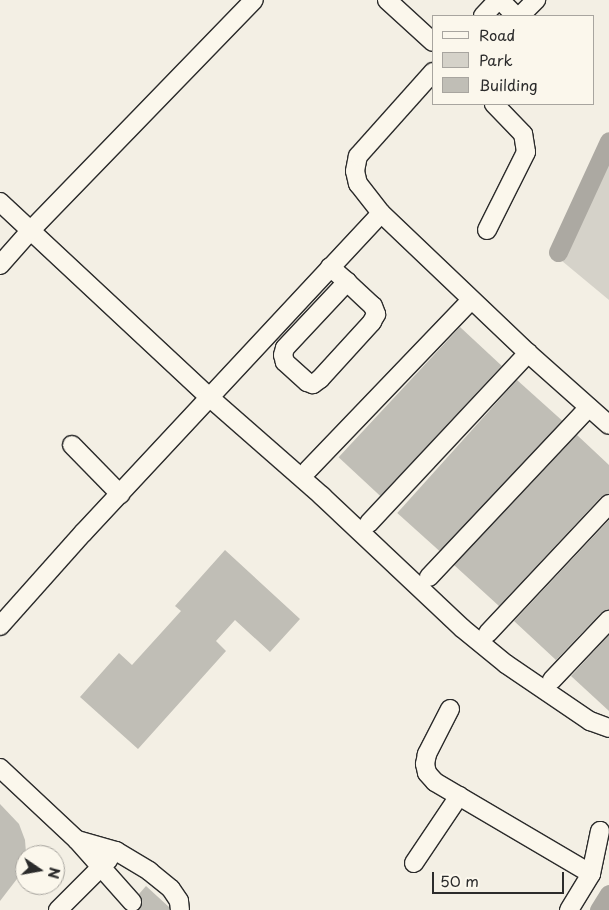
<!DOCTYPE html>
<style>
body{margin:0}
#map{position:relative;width:609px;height:910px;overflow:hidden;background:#f3efe4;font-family:"Playpen Sans",sans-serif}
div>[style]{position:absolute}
.green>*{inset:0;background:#d5d2c9}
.canal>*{height:19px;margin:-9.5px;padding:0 9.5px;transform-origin:9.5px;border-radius:9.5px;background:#aca9a2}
.building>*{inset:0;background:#c0beb6;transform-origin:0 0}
.roads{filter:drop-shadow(1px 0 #2b2b2b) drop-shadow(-1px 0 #2b2b2b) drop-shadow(0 1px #2b2b2b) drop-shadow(0 -1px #2b2b2b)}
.minor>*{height:18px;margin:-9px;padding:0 9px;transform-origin:9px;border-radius:9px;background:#fbf7ec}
span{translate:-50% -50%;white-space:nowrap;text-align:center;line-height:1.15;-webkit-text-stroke:4px #fbf7ec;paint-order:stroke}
.legend{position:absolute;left:432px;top:15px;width:162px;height:90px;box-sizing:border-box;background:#fbf7ec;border:1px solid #a8a59f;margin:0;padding:6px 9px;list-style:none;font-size:15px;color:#2b2b2b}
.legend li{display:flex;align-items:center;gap:10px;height:25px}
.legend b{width:25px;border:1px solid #a8a59f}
.north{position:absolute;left:15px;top:845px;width:50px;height:50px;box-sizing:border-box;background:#fbf7ec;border:1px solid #a8a59f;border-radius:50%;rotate:102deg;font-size:14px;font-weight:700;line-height:20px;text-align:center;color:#2b2b2b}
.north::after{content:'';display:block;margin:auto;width:18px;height:22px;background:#2b2b2b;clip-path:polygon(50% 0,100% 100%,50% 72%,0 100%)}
.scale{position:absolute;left:432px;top:872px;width:132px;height:22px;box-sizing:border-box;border:2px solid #2b2b2b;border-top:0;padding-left:6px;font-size:15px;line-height:18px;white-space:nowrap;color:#2b2b2b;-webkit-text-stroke:4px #fbf7ec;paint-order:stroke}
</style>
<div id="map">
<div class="green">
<i style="clip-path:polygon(599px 148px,609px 157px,609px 300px,550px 251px)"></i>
</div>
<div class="canal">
<i style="left:558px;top:252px;width:122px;rotate:-65.3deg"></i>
<i style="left:599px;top:910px;width:19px;rotate:-58deg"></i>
</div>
<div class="building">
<i style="left:460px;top:327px;width:57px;height:178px;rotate:43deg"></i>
<i style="left:517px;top:380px;width:61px;height:179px;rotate:42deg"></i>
<i style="clip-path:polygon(577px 435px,609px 465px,609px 494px,601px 497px,499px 606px,454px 565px)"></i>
<i style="clip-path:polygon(609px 520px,609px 610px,601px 613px,556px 660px,514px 621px)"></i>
<i style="clip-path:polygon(225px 550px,300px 619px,270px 652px,235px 620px,216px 641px,226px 651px,138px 749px,80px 697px,119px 653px,132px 665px,181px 611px,175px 606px)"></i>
<i style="clip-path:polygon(609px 635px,609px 711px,571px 676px)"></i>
<i style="clip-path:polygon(0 804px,19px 824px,25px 840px,26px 853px,20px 875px,0 901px)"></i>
<i style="clip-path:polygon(146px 886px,169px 907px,169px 910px,139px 910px,142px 900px,139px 894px)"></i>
</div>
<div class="roads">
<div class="minor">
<i style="left:387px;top:0;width:62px;rotate:42.4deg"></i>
<i style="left:500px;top:0;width:23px;rotate:45deg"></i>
<i style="left:483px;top:16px;width:22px;rotate:-47deg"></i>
<i style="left:520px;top:16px;width:23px;rotate:-45deg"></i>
<i style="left:0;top:202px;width:286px;rotate:43deg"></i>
<i style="left:209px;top:397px;width:150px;rotate:41.2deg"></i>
<i style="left:322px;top:496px;width:192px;rotate:43.3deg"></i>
<i style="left:462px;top:628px;width:57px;rotate:39.3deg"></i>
<i style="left:506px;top:664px;width:102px;rotate:34.2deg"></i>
<i style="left:590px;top:721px;width:20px;rotate:20deg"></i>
<i style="left:381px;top:213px;width:203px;rotate:43.6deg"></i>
<i style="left:528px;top:353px;width:108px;rotate:41.6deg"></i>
<i style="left:487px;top:230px;width:87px;rotate:-63.4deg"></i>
<i style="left:526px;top:152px;width:18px;rotate:-99deg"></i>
<i style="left:523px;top:134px;width:42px;rotate:-134deg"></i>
<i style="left:0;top:265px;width:47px;rotate:-48.5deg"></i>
<i style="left:31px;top:230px;width:320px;rotate:-45.9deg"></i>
<i style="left:330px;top:267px;width:23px;rotate:41deg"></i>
<i style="left:347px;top:282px;width:35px;rotate:43deg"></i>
<i style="left:373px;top:306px;width:9px;rotate:69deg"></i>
<i style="left:376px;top:314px;width:9px;rotate:117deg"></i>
<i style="left:372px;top:322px;width:77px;rotate:132.4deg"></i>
<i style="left:320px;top:379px;width:9px;rotate:144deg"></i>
<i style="left:313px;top:384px;width:6px;rotate:-162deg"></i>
<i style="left:307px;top:382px;width:30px;rotate:-138deg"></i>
<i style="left:285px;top:362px;width:7px;rotate:-106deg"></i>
<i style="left:283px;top:355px;width:7px;rotate:-74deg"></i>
<i style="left:285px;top:348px;width:91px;rotate:-46.8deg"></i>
<i style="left:72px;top:445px;width:69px;rotate:45.6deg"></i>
<i style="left:308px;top:470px;width:236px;rotate:-46.2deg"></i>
<i style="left:369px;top:523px;width:233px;rotate:-46.9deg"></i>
<i style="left:429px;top:577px;width:233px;rotate:-46.7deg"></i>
<i style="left:0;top:626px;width:125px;rotate:-48.3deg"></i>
<i style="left:83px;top:533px;width:437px;rotate:-47deg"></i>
<i style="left:381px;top:213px;width:37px;rotate:-128deg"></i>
<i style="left:358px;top:184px;width:13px;rotate:-103deg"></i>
<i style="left:355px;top:171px;width:15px;rotate:-79deg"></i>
<i style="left:358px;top:156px;width:113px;rotate:-48.2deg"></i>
<i style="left:488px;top:633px;width:177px;rotate:-46.8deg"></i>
<i style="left:552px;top:680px;width:83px;rotate:-46.5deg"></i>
<i style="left:450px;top:709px;width:51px;rotate:117.1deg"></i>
<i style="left:427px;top:754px;width:10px;rotate:101deg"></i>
<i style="left:425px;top:764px;width:9px;rotate:77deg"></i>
<i style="left:427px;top:773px;width:12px;rotate:48deg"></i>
<i style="left:435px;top:782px;width:181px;rotate:30.5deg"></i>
<i style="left:591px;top:874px;width:42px;rotate:121.4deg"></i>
<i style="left:0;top:768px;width:105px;rotate:43.1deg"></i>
<i style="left:77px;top:840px;width:83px;rotate:48.4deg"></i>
<i style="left:77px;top:840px;width:41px;rotate:15.8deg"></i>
<i style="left:116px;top:851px;width:39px;rotate:31deg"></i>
<i style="left:149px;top:871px;width:28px;rotate:39deg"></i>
<i style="left:171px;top:889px;width:14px;rotate:56deg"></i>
<i style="left:179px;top:901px;width:9px;rotate:84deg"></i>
<i style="left:414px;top:863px;width:81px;rotate:-56.1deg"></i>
<i style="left:591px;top:874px;width:44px;rotate:-78.2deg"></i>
<i style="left:58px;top:910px;width:72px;rotate:-45deg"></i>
</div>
</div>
<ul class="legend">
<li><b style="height:6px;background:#fbf7ec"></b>Road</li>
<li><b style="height:14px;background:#d5d2c9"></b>Park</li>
<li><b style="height:14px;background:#c0beb6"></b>Building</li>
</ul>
<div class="north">N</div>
<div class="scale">50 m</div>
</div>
